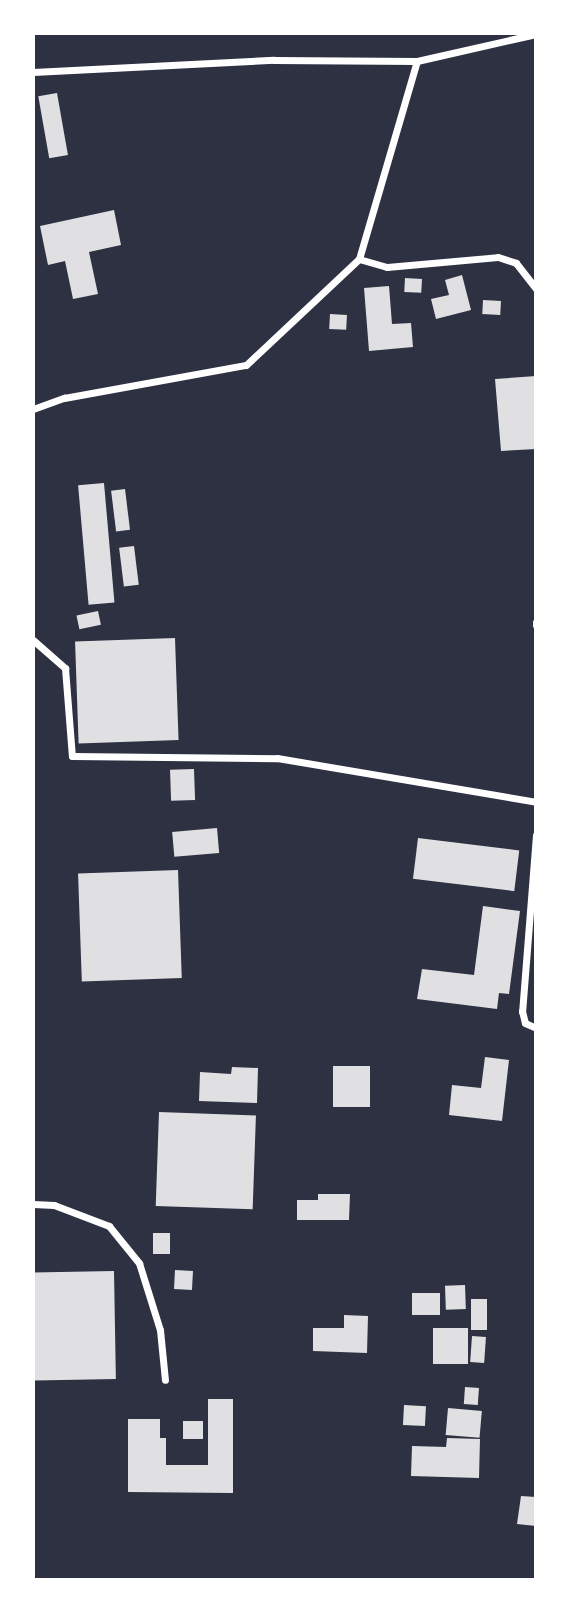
<!DOCTYPE html>
<style>
body{margin:0}
#map{position:relative;width:569px;height:1613px;overflow:hidden;background:#2d3142;font-family:"Asap Condensed",sans-serif}
div>[style]{position:absolute}
.building>*{inset:0;background:#e0e0e3;transform-origin:0 0}
.minor>*{height:7px;margin:-3.5px;padding:0 3.5px;transform-origin:3.5px;border-radius:3.5px;background:#fff}
span{translate:-50% -50%;white-space:nowrap;text-align:center;line-height:1.15;-webkit-text-stroke:7px #fff;paint-order:stroke}
.frame{position:absolute;inset:0;border:35px solid #fff;pointer-events:none}
</style>
<div id="map">
<div class="building">
<i style="left:57px;top:93px;width:63px;height:19px;rotate:80deg"></i>
<i style="clip-path:polygon(114px 210px,121px 245px,89px 252px,98px 294px,73px 299px,65px 261px,48px 265px,40px 226px)"></i>
<i style="clip-path:polygon(462px 275px,471px 310px,436px 319px,431px 299px,449px 295px,445px 280px)"></i>
<i style="left:405px;top:278px;width:17px;height:14px;rotate:3deg"></i>
<i style="clip-path:polygon(389px 286px,392px 324px,411px 323px,413px 347px,369px 351px,364px 288px)"></i>
<i style="left:483px;top:300px;width:18px;height:14px;rotate:3deg"></i>
<i style="left:330px;top:314px;width:17px;height:15px;rotate:3deg"></i>
<i style="clip-path:polygon(536px 376px,536px 449px,501px 451px,495px 379px)"></i>
<i style="left:104px;top:483px;width:120px;height:26px;rotate:85deg"></i>
<i style="left:125px;top:489px;width:41px;height:14px;rotate:83deg"></i>
<i style="left:134px;top:546px;width:39px;height:15px;rotate:83deg"></i>
<i style="left:98px;top:611px;width:14px;height:22px;rotate:78deg"></i>
<i style="left:175px;top:638px;width:102px;height:100px;rotate:88deg"></i>
<i style="left:194px;top:769px;width:31px;height:24px;rotate:88deg"></i>
<i style="left:217px;top:828px;width:25px;height:45px;rotate:85deg"></i>
<i style="left:418px;top:838px;width:102px;height:41px;rotate:7deg"></i>
<i style="left:178px;top:870px;width:108px;height:100px;rotate:88deg"></i>
<i style="clip-path:polygon(483px 906px,520px 911px,509px 994px,499px 993px,497px 1009px,417px 999px,422px 969px,474px 975px)"></i>
<i style="clip-path:polygon(485px 1057px,509px 1060px,502px 1121px,449px 1115px,452px 1085px,481px 1088px)"></i>
<i style="left:333px;top:1066px;width:37px;height:41px"></i>
<i style="clip-path:polygon(232px 1067px,258px 1068px,257px 1103px,199px 1101px,200px 1072px,231px 1074px)"></i>
<i style="left:159px;top:1112px;width:97px;height:94px;rotate:2deg"></i>
<i style="clip-path:polygon(318px 1194px,350px 1194px,349px 1220px,297px 1220px,297px 1200px,318px 1200px)"></i>
<i style="left:153px;top:1233px;width:17px;height:21px"></i>
<i style="left:175px;top:1270px;width:18px;height:19px;rotate:3deg"></i>
<i style="left:114px;top:1271px;width:108px;height:81px;rotate:89deg"></i>
<i style="left:465px;top:1285px;width:24px;height:20px;rotate:88deg"></i>
<i style="left:412px;top:1293px;width:28px;height:22px"></i>
<i style="left:471px;top:1299px;width:16px;height:31px"></i>
<i style="clip-path:polygon(344px 1315px,368px 1316px,367px 1353px,313px 1351px,313px 1328px,344px 1328px)"></i>
<i style="left:468px;top:1328px;width:36px;height:35px;rotate:90deg"></i>
<i style="left:472px;top:1336px;width:14px;height:26px;rotate:4deg"></i>
<i style="left:465px;top:1387px;width:14px;height:17px;rotate:4deg"></i>
<i style="clip-path:polygon(208px 1399px,233px 1399px,233px 1493px,128px 1492px,128px 1419px,160px 1419px,160px 1438px,166px 1438px,166px 1465px,208px 1465px)"></i>
<i style="left:404px;top:1405px;width:22px;height:20px;rotate:3deg"></i>
<i style="left:448px;top:1408px;width:34px;height:27px;rotate:5deg"></i>
<i style="left:183px;top:1421px;width:20px;height:18px"></i>
<i style="clip-path:polygon(447px 1438px,480px 1439px,479px 1478px,411px 1476px,412px 1446px,446px 1447px)"></i>
<i style="clip-path:polygon(521px 1496px,536px 1497px,536px 1526px,517px 1524px)"></i>
</div>
<div class="minor">
<i style="left:33px;top:72px;width:241px;rotate:-2.9deg"></i>
<i style="left:274px;top:60px;width:143px;rotate:0.4deg"></i>
<i style="left:359px;top:259px;width:29px;rotate:16deg"></i>
<i style="left:387px;top:267px;width:111px;rotate:-5.1deg"></i>
<i style="left:498px;top:257px;width:19px;rotate:18deg"></i>
<i style="left:516px;top:263px;width:33px;rotate:52deg"></i>
<i style="left:33px;top:409px;width:33px;rotate:-20deg"></i>
<i style="left:64px;top:398px;width:185px;rotate:-10.3deg"></i>
<i style="left:246px;top:365px;width:155px;rotate:-43.2deg"></i>
<i style="left:359px;top:259px;width:206px;rotate:-73.7deg"></i>
<i style="left:417px;top:61px;width:122px;rotate:-12.8deg"></i>
<i style="left:536px;top:622px;width:3px;rotate:90deg"></i>
<i style="left:33px;top:640px;width:43px;rotate:41.2deg"></i>
<i style="left:65px;top:668px;width:88px;rotate:85.5deg"></i>
<i style="left:72px;top:756px;width:205px;rotate:0.6deg"></i>
<i style="left:277px;top:758px;width:263px;rotate:9.6deg"></i>
<i style="left:536px;top:835px;width:177px;rotate:94.5deg"></i>
<i style="left:522px;top:1011px;width:12px;rotate:76deg"></i>
<i style="left:525px;top:1023px;width:12px;rotate:24deg"></i>
<i style="left:33px;top:1204px;width:21px;rotate:3deg"></i>
<i style="left:54px;top:1205px;width:59px;rotate:20.9deg"></i>
<i style="left:109px;top:1226px;width:48px;rotate:51deg"></i>
<i style="left:139px;top:1263px;width:70px;rotate:72.6deg"></i>
<i style="left:160px;top:1330px;width:50px;rotate:84.3deg"></i>
</div>
<div class="frame"></div>
</div>
